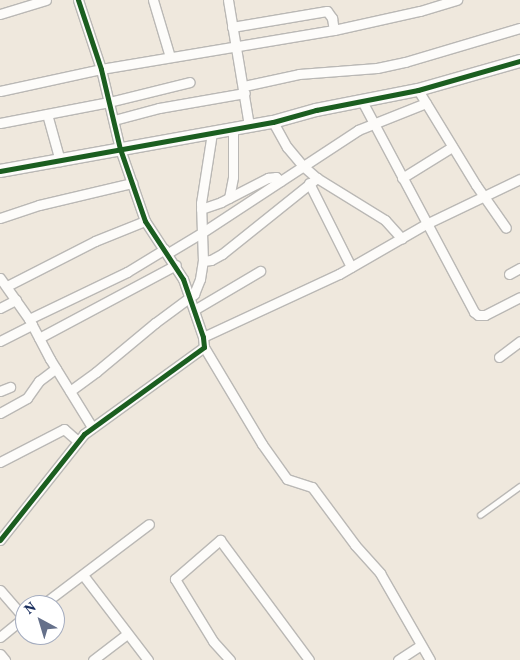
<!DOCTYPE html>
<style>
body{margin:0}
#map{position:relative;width:520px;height:660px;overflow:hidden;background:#efe8dd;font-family:Vollkorn,serif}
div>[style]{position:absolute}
.roads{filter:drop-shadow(1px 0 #bab8b5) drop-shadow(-1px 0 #bab8b5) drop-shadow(0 1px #bab8b5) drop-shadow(0 -1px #bab8b5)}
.lane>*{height:4.5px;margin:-2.25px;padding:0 2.25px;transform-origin:2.25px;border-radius:2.25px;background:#fdfcfa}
.street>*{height:9px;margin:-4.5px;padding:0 4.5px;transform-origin:4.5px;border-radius:4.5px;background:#fdfcfa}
.secondary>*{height:12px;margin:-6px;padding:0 6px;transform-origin:6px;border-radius:6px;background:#fdfcfa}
.cycleway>*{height:5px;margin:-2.5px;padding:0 2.5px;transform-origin:2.5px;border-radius:2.5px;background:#1b5e20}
span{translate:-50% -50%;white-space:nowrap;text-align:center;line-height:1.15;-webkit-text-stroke:4px #fff;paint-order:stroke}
.north{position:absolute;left:15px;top:595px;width:50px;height:50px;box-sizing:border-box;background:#fff;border:1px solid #a4acbf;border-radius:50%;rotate:321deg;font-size:14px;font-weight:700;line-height:20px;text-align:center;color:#1b2f5e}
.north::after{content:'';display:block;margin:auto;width:18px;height:22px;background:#65708a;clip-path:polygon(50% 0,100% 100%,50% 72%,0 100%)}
</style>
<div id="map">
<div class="roads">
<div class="lane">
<i style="left:480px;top:515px;width:49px;rotate:-35.9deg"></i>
</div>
<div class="street">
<i style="left:153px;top:0;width:59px;rotate:73.4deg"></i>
<i style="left:228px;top:0;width:127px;rotate:80.5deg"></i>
<i style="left:0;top:14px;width:48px;rotate:-16.9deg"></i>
<i style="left:232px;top:27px;width:96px;rotate:-9.6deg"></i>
<i style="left:327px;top:11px;width:9px;rotate:54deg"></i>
<i style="left:332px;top:18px;width:12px;rotate:81deg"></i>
<i style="left:244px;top:86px;width:56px;rotate:-12.3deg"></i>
<i style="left:299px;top:74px;width:78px;rotate:-4.4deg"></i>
<i style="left:377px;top:68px;width:29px;rotate:-12deg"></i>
<i style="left:405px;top:62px;width:120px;rotate:-16.5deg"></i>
<i style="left:418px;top:90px;width:111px;rotate:58.6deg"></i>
<i style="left:476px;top:185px;width:52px;rotate:55.1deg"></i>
<i style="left:0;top:91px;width:103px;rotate:-12.3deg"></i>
<i style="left:101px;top:69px;width:236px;rotate:-9.5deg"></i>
<i style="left:334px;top:30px;width:88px;rotate:-12.5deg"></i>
<i style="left:420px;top:11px;width:39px;rotate:-17deg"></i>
<i style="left:362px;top:101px;width:239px;rotate:62deg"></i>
<i style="left:474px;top:312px;width:5px;rotate:37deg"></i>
<i style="left:478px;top:315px;width:7px"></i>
<i style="left:485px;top:315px;width:39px;rotate:-27deg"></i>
<i style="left:47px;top:114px;width:49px;rotate:74.5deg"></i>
<i style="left:114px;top:120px;width:47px;rotate:-14.9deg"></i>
<i style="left:159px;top:108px;width:87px;rotate:-9.9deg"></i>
<i style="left:273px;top:122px;width:29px;rotate:61deg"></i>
<i style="left:287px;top:147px;width:25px;rotate:50deg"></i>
<i style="left:303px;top:166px;width:18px;rotate:41deg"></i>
<i style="left:317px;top:178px;width:80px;rotate:31.7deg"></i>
<i style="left:385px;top:220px;width:25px;rotate:48deg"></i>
<i style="left:0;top:123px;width:111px;rotate:-10.9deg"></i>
<i style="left:109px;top:102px;width:83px;rotate:-13.9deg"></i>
<i style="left:402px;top:178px;width:59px;rotate:-31.8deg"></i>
<i style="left:309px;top:183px;width:94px;rotate:63.4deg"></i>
<i style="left:229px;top:198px;width:21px;rotate:-79deg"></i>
<i style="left:233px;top:177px;width:48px;rotate:-90deg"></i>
<i style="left:201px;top:209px;width:21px;rotate:-19deg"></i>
<i style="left:221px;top:202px;width:53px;rotate:-27.1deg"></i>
<i style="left:268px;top:178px;width:8px;rotate:-7deg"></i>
<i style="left:276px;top:177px;width:6px;rotate:45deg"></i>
<i style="left:0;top:218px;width:41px;rotate:-18.4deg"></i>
<i style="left:39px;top:205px;width:96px;rotate:-13.3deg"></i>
<i style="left:168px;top:253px;width:41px;rotate:-31deg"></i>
<i style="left:203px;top:232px;width:186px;rotate:-33.3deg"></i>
<i style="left:358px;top:130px;width:73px;rotate:-21.7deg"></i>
<i style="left:203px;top:261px;width:8px;rotate:-7deg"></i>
<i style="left:211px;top:260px;width:13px;rotate:-29deg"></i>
<i style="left:222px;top:254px;width:122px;rotate:-38.7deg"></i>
<i style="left:509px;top:274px;width:13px;rotate:-29deg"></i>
<i style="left:0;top:278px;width:50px;rotate:54.7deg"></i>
<i style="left:29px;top:319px;width:45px;rotate:62.3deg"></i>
<i style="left:50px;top:359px;width:80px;rotate:58.3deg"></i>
<i style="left:7px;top:286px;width:99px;rotate:-27.1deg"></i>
<i style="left:95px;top:241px;width:54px;rotate:-21.8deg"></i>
<i style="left:0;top:308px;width:18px;rotate:-27deg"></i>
<i style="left:194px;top:310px;width:77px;rotate:-30.6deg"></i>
<i style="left:29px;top:319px;width:109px;rotate:-25.6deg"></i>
<i style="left:127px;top:272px;width:44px;rotate:-31.2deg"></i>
<i style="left:203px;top:337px;width:150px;rotate:-24.9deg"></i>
<i style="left:339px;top:274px;width:100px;rotate:-29.9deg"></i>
<i style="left:426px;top:224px;width:104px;rotate:-25.6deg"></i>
<i style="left:39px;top:338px;width:155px;rotate:-28.1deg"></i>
<i style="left:0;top:341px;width:36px;rotate:-27deg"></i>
<i style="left:204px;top:347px;width:113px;rotate:59.1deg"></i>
<i style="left:262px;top:444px;width:43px;rotate:54.5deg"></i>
<i style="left:287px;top:479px;width:26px;rotate:18deg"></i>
<i style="left:312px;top:487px;width:72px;rotate:53.4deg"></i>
<i style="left:355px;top:545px;width:38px;rotate:48deg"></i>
<i style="left:380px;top:573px;width:100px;rotate:60.1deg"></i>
<i style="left:499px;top:357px;width:26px;rotate:-37deg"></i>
<i style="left:0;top:391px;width:11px;rotate:-22deg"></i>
<i style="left:70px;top:391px;width:32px;rotate:-36deg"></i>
<i style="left:96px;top:372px;width:77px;rotate:-39.7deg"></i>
<i style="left:155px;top:323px;width:49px;rotate:-36.6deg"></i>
<i style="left:194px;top:294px;width:16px;rotate:-68deg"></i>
<i style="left:200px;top:279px;width:18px;rotate:-81deg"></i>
<i style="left:203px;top:261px;width:58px;rotate:-92deg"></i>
<i style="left:201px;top:203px;width:71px;rotate:-81.1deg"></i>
<i style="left:0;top:413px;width:31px;rotate:-29deg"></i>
<i style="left:27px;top:398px;width:21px;rotate:-55deg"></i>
<i style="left:39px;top:381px;width:21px;rotate:-37deg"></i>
<i style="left:0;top:462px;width:72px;rotate:-27.3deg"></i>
<i style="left:64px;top:429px;width:18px;rotate:41deg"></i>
<i style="left:0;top:540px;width:135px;rotate:-51.6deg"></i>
<i style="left:84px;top:434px;width:148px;rotate:-35.9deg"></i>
<i style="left:204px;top:347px;width:10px;rotate:-96deg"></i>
<i style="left:203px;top:337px;width:61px;rotate:-109deg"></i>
<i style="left:183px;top:279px;width:69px;rotate:-123.2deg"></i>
<i style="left:145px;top:221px;width:76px;rotate:-109.1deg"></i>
<i style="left:120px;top:149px;width:82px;rotate:-103.4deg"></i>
<i style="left:101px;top:69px;width:73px;rotate:-108.4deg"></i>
<i style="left:83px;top:575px;width:107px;rotate:52.6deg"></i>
<i style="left:0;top:590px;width:37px;rotate:49deg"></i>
<i style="left:42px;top:605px;width:134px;rotate:-37.1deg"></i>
<i style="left:0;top:637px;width:32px;rotate:-39deg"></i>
<i style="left:0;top:654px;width:8px;rotate:50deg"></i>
<i style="left:93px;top:660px;width:43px;rotate:-37.4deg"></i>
<i style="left:230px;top:660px;width:25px;rotate:-132deg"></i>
<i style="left:213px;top:641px;width:73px;rotate:-121.5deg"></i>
<i style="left:175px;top:579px;width:60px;rotate:-40.9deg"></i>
<i style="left:220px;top:540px;width:149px;rotate:53.4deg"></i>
<i style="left:398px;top:660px;width:27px;rotate:-33deg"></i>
</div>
<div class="secondary">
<i style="left:0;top:171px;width:277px;rotate:-10.2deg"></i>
<i style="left:273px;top:122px;width:45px;rotate:-15.6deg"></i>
<i style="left:316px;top:110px;width:104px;rotate:-11.1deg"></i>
<i style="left:418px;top:90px;width:106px;rotate:-15.9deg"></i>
</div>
</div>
<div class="cycleway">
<i style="left:0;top:171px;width:277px;rotate:-10.2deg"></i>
<i style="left:273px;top:122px;width:45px;rotate:-15.6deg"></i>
<i style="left:316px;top:110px;width:104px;rotate:-11.1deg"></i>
<i style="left:418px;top:90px;width:106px;rotate:-15.9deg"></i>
<i style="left:0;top:540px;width:135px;rotate:-51.6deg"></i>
<i style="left:84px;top:434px;width:148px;rotate:-35.9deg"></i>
<i style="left:204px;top:347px;width:10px;rotate:-96deg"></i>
<i style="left:203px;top:337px;width:61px;rotate:-109deg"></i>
<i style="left:183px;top:279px;width:69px;rotate:-123.2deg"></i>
<i style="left:145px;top:221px;width:76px;rotate:-109.1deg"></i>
<i style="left:120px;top:149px;width:82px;rotate:-103.4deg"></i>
<i style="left:101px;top:69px;width:73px;rotate:-108.4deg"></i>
</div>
<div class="north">N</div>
</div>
